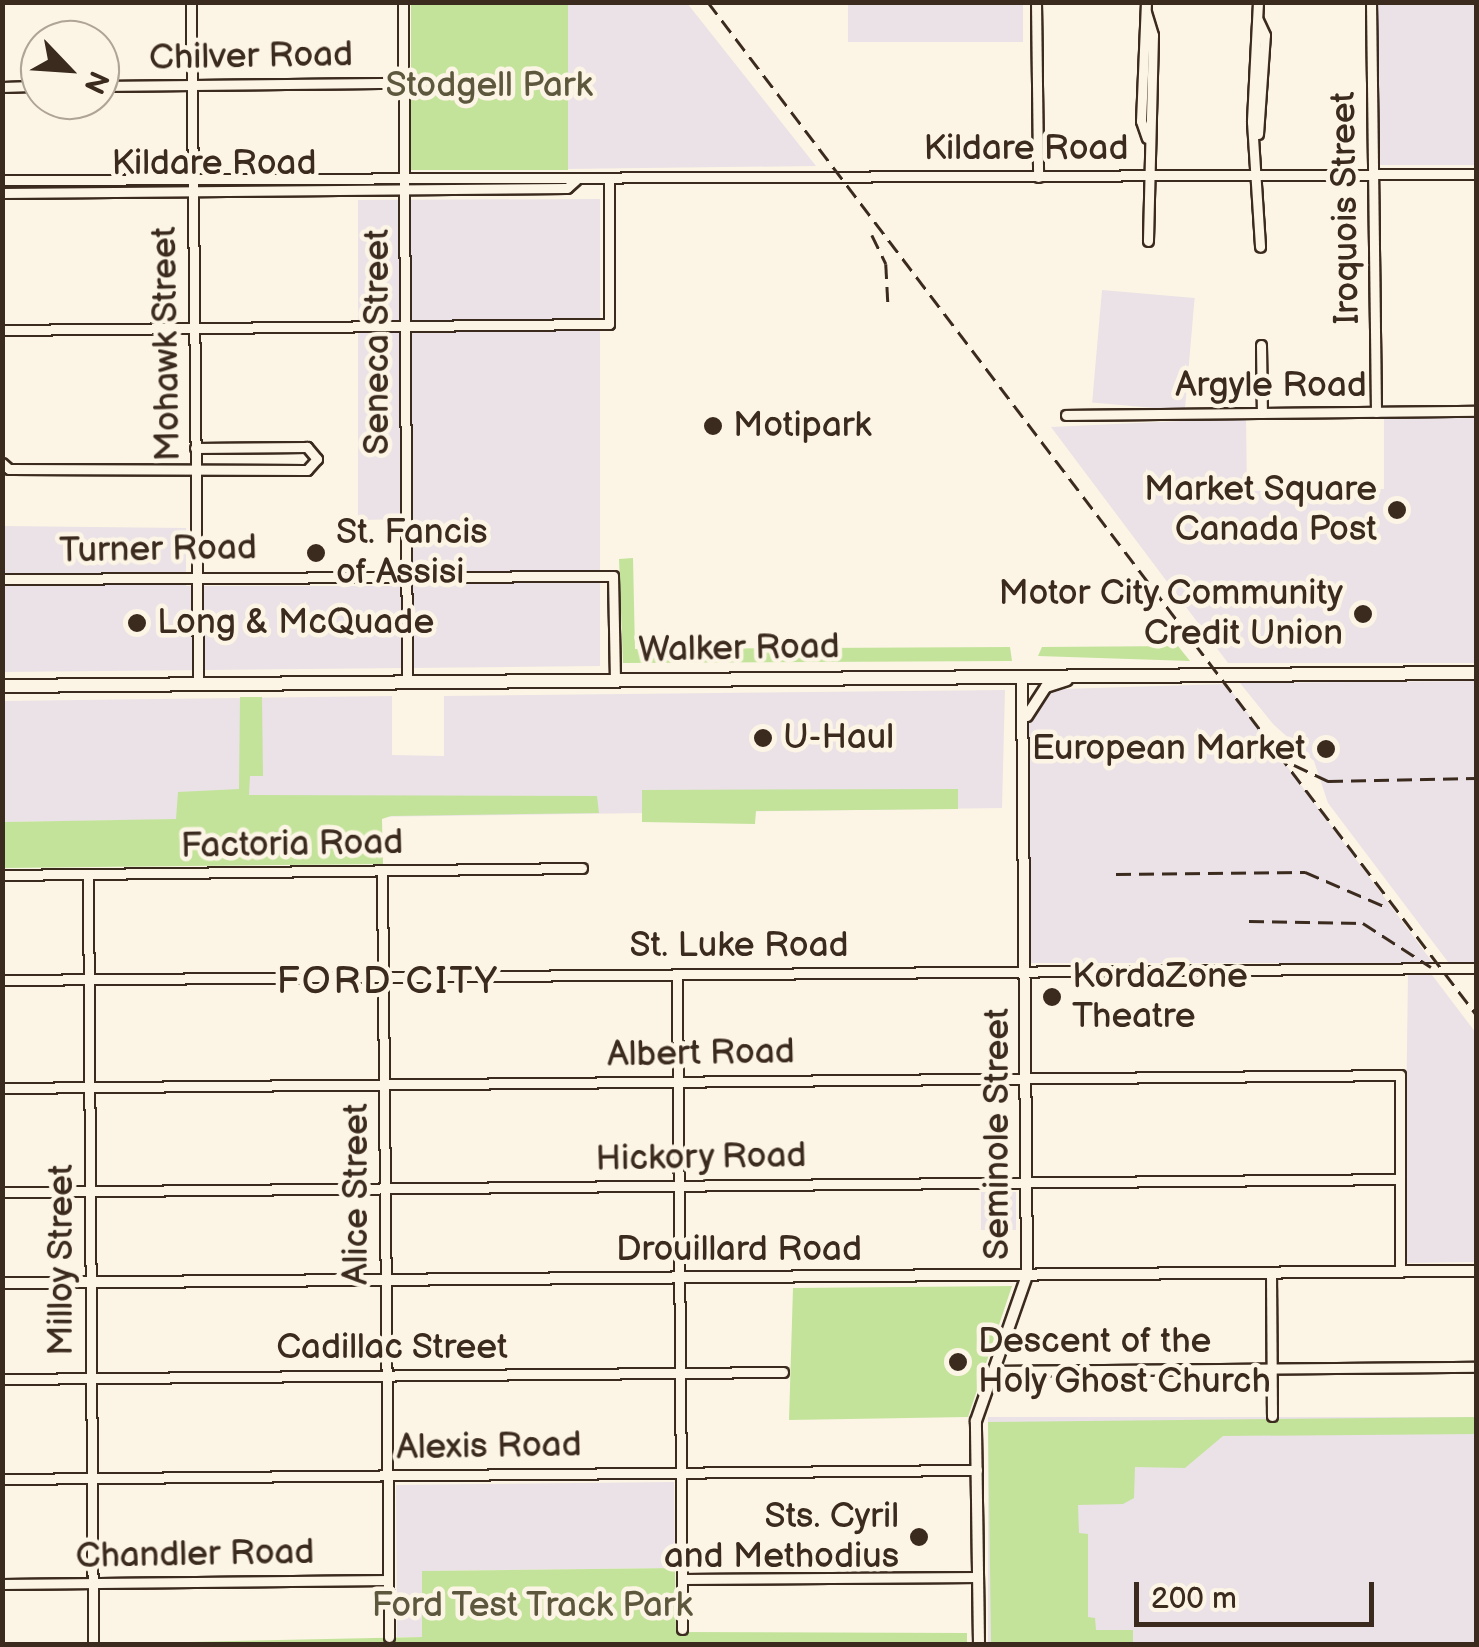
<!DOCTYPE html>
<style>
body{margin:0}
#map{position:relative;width:1479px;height:1647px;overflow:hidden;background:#fcf5e5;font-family:"Balsamiq Sans",sans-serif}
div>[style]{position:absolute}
.built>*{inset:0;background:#eae2e6;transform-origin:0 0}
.green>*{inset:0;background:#c3e39b;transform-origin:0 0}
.roads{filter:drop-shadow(2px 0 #3b2a1e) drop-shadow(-2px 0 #3b2a1e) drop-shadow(0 2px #3b2a1e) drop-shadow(0 -2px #3b2a1e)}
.minor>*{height:9px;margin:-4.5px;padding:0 4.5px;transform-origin:4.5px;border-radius:4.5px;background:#fcf5e5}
.tertiary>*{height:10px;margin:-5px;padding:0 5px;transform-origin:5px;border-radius:5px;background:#fcf5e5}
.secondary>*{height:12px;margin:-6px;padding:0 6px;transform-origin:6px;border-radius:6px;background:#fcf5e5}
.rail>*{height:2.5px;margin-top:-1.25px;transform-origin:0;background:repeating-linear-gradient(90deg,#3b2a1e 0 15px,transparent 0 23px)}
.dots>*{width:28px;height:28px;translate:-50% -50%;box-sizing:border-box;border:5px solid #fcf5e5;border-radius:50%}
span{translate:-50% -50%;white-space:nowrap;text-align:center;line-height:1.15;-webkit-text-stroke:9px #fcf5e5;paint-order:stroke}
.street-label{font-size:35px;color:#3b2a1e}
.park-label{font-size:35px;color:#5d583d}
.poi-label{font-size:35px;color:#3b2a1e}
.left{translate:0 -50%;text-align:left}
.right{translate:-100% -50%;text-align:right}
.neighbourhood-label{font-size:38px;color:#3b2a1e;letter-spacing:2.5px}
.frame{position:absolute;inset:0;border:5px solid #3b2a1e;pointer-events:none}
.north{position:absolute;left:20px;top:20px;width:100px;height:100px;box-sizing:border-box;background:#fcf5e5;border:2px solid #afa495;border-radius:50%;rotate:115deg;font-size:28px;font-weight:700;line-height:40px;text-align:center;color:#3b2a1e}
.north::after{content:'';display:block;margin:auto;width:35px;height:45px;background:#3b2a1e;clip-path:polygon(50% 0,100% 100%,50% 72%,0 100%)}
.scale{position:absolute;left:1134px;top:1582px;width:240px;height:45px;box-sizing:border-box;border:5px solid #3b2a1e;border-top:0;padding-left:12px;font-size:30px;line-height:35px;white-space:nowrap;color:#3b2a1e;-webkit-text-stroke:8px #fcf5e5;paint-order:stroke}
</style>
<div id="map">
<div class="built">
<i style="clip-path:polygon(568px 2px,687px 3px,816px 166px,566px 169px)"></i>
<i style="left:848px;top:3px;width:175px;height:39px"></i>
<i style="left:1374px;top:3px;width:101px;height:162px"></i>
<i style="clip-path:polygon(600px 199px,600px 666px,3px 672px,2px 526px,186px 528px,186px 586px,411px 586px,413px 519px,358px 520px,358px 200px)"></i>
<i style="left:1102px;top:290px;width:93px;height:113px;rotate:5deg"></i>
<i style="clip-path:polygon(1476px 416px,1476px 663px,1228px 663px,1051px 427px,1246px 418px,1247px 491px,1384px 489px,1384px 418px)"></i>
<i style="clip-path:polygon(1476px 681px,1476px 962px,1448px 962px,1328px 803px,1314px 761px,1273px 724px,1240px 683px)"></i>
<i style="clip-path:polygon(1226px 684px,1433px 963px,1028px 963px,1025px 716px,1044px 694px,1062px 689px)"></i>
<i style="clip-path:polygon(1005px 690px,1002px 808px,3px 822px,2px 701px,392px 696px,392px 755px,444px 756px,444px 696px)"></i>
<i style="clip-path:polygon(1408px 975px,1432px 975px,1476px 1033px,1476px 1262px,1404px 1263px)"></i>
<i style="left:1016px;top:1192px;width:38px;height:35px;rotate:90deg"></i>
<i style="left:1476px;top:1417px;width:227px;height:488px;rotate:90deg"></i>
<i style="clip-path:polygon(674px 1482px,675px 1568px,423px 1571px,423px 1637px,397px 1637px,396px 1485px)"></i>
</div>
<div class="green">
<i style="left:411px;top:3px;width:157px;height:167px"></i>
<i style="clip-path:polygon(633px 558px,635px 649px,1010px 647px,1012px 661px,623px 663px,619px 559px)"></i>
<i style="clip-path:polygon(1178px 646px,1190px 661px,1038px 656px,1042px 647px)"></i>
<i style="clip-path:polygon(240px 697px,262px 697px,263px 776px,250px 776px,249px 795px,597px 796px,599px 813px,391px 816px,382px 819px,383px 864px,3px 868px,3px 822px,176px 819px,178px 792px,239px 789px)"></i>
<i style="clip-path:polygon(958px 789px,958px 809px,756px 811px,755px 824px,642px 822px,642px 790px)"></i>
<i style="clip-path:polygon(1012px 1286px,968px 1417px,789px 1420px,793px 1288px)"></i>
<i style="clip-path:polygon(1476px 1417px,1476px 1434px,1223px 1436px,1185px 1468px,1135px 1467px,1134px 1498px,1123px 1504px,1078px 1505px,1079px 1533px,1088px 1534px,1088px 1617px,1095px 1618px,1096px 1630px,1133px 1630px,1133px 1644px,991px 1644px,988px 1422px)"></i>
<i style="clip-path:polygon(675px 1568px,676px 1632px,967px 1633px,967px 1644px,97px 1644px,422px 1637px,422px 1571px)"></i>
</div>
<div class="roads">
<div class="minor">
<i style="left:191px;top:2px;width:682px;rotate:89.41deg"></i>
<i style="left:403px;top:2px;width:680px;rotate:89.66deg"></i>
<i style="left:1036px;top:2px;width:175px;rotate:89.3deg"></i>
<i style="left:1146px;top:2px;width:119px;rotate:92.4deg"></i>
<i style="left:1141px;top:121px;width:18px;rotate:71deg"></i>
<i style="left:1258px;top:2px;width:120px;rotate:92.9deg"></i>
<i style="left:1252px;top:122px;width:125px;rotate:86.3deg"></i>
<i style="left:1371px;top:2px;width:410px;rotate:89.3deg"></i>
<i style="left:1146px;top:12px;width:24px;rotate:73deg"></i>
<i style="left:1153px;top:35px;width:206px;rotate:91.4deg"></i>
<i style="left:100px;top:86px;width:303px;rotate:-0.6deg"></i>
<i style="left:2px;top:87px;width:38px;rotate:-2deg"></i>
<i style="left:1258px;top:134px;width:99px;rotate:-86deg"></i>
<i style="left:1265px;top:35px;width:17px;rotate:-115deg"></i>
<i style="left:2px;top:180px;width:1474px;rotate:-0.23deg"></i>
<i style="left:2px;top:193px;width:565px;rotate:-0.51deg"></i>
<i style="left:567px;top:188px;width:12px;rotate:-42deg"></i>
<i style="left:2px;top:330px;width:607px;rotate:-0.57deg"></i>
<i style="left:609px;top:324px;width:144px;rotate:-90deg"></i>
<i style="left:1261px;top:345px;width:68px;rotate:89.2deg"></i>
<i style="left:1066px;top:415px;width:410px;rotate:-0.6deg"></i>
<i style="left:2px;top:463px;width:9px;rotate:41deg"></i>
<i style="left:9px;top:469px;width:298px;rotate:0.2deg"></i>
<i style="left:307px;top:470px;width:15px;rotate:-48deg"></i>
<i style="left:317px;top:459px;width:16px;rotate:-130deg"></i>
<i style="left:307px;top:447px;width:112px;rotate:179.5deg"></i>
<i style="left:2px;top:579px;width:611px;rotate:-0.28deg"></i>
<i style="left:613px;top:576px;width:104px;rotate:88.9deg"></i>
<i style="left:382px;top:872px;width:765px;rotate:89.48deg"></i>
<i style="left:2px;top:875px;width:580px;rotate:-0.69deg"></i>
<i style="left:88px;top:875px;width:769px;rotate:89.63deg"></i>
<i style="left:677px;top:974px;width:655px;rotate:89.56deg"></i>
<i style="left:2px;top:980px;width:1474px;rotate:-0.47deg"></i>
<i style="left:2px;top:1088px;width:1398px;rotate:-0.53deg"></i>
<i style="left:1400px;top:1075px;width:197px;rotate:90deg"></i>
<i style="left:2px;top:1192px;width:1398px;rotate:-0.53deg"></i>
<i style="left:1271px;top:1274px;width:142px;rotate:89.6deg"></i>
<i style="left:992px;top:1371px;width:484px;rotate:-0.5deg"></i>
<i style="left:2px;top:1379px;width:781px;rotate:-0.51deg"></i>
<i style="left:2px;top:1479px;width:975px;rotate:-0.53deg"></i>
<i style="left:683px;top:1579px;width:295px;rotate:-0.4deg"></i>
<i style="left:2px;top:1584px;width:386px;rotate:-0.6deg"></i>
</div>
<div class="tertiary">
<i style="left:1027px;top:716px;width:35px;rotate:-57deg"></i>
<i style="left:1046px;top:687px;width:22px;rotate:-18deg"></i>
<i style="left:2px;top:1283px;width:1474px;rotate:-0.47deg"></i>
<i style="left:979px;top:1644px;width:223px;rotate:-90.8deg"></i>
<i style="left:976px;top:1421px;width:155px;rotate:-70.7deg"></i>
<i style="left:1027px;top:1275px;width:599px;rotate:-90.48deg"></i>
</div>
<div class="secondary">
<i style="left:2px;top:686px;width:1474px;rotate:-0.51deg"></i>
</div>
</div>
<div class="rail">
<i style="left:708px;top:2px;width:1270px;rotate:52.81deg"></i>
<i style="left:872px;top:235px;width:32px;rotate:64deg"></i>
<i style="left:886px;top:264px;width:39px;rotate:87deg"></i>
<i style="left:1294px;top:765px;width:38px;rotate:25deg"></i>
<i style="left:1328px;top:781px;width:148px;rotate:-1.2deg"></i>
<i style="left:1116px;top:874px;width:189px;rotate:-0.6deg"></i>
<i style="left:1305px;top:872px;width:90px;rotate:23.4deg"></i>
<i style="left:1249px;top:921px;width:114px;rotate:1deg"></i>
<i style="left:1363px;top:923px;width:81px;rotate:32.9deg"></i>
</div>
<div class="dots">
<i style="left:713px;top:426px;background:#3b2a1e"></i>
<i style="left:1397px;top:510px;background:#3b2a1e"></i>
<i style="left:316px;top:553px;background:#3b2a1e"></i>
<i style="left:1363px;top:614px;background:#3b2a1e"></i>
<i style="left:137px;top:623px;background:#3b2a1e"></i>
<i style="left:763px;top:738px;background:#3b2a1e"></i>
<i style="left:1326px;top:749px;background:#3b2a1e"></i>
<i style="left:1052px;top:997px;background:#3b2a1e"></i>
<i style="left:958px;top:1362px;background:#3b2a1e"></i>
<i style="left:919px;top:1537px;background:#3b2a1e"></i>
</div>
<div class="street-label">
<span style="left:251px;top:57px;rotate:-1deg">Chilver Road</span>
<span style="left:1026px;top:149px">Kildare Road</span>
<span style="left:214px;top:164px">Kildare Road</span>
<span style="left:1346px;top:208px;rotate:-91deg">Iroquois Street</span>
<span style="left:378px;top:342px;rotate:-90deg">Seneca Street</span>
<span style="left:167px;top:344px;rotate:-91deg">Mohawk Street</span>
<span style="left:1271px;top:386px">Argyle Road</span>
<span style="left:158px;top:550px;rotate:-1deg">Turner Road</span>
<span style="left:739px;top:649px;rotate:-1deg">Walker Road</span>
<span style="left:292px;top:845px;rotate:-1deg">Factoria Road</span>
<span style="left:739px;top:946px">St. Luke Road</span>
<span style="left:701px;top:1054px;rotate:-1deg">Albert Road</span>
<span style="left:998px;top:1134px;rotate:-90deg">Seminole Street</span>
<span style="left:701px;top:1158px;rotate:-1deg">Hickory Road</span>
<span style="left:357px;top:1194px;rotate:-90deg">Alice Street</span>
<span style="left:739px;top:1250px">Drouillard Road</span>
<span style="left:62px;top:1260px;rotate:-90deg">Milloy Street</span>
<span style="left:392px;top:1348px">Cadillac Street</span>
<span style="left:489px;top:1447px;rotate:-1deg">Alexis Road</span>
<span style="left:195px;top:1555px;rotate:-1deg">Chandler Road</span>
</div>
<div class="park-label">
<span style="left:489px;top:86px">Stodgell Park</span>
<span style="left:532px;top:1606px">Ford Test Track Park</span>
</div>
<div class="poi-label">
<span class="left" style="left:733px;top:426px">Motipark</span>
<span class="right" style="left:1377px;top:510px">Market Square<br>Canada Post</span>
<span class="left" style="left:336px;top:553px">St. Fancis<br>of Assisi</span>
<span class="right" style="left:1343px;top:614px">Motor City Community<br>Credit Union</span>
<span class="left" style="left:157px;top:623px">Long &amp; McQuade</span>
<span class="left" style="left:783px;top:738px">U-Haul</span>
<span class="right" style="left:1306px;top:749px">European Market</span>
<span class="left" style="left:1072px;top:997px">KordaZone<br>Theatre</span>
<span class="left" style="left:978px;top:1362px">Descent of the<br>Holy Ghost Church</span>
<span class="right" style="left:899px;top:1537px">Sts. Cyril<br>and Methodius</span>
</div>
<div class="neighbourhood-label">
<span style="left:388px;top:982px">FORD CITY</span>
</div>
<div class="frame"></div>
<div class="north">N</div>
<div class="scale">200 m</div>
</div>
